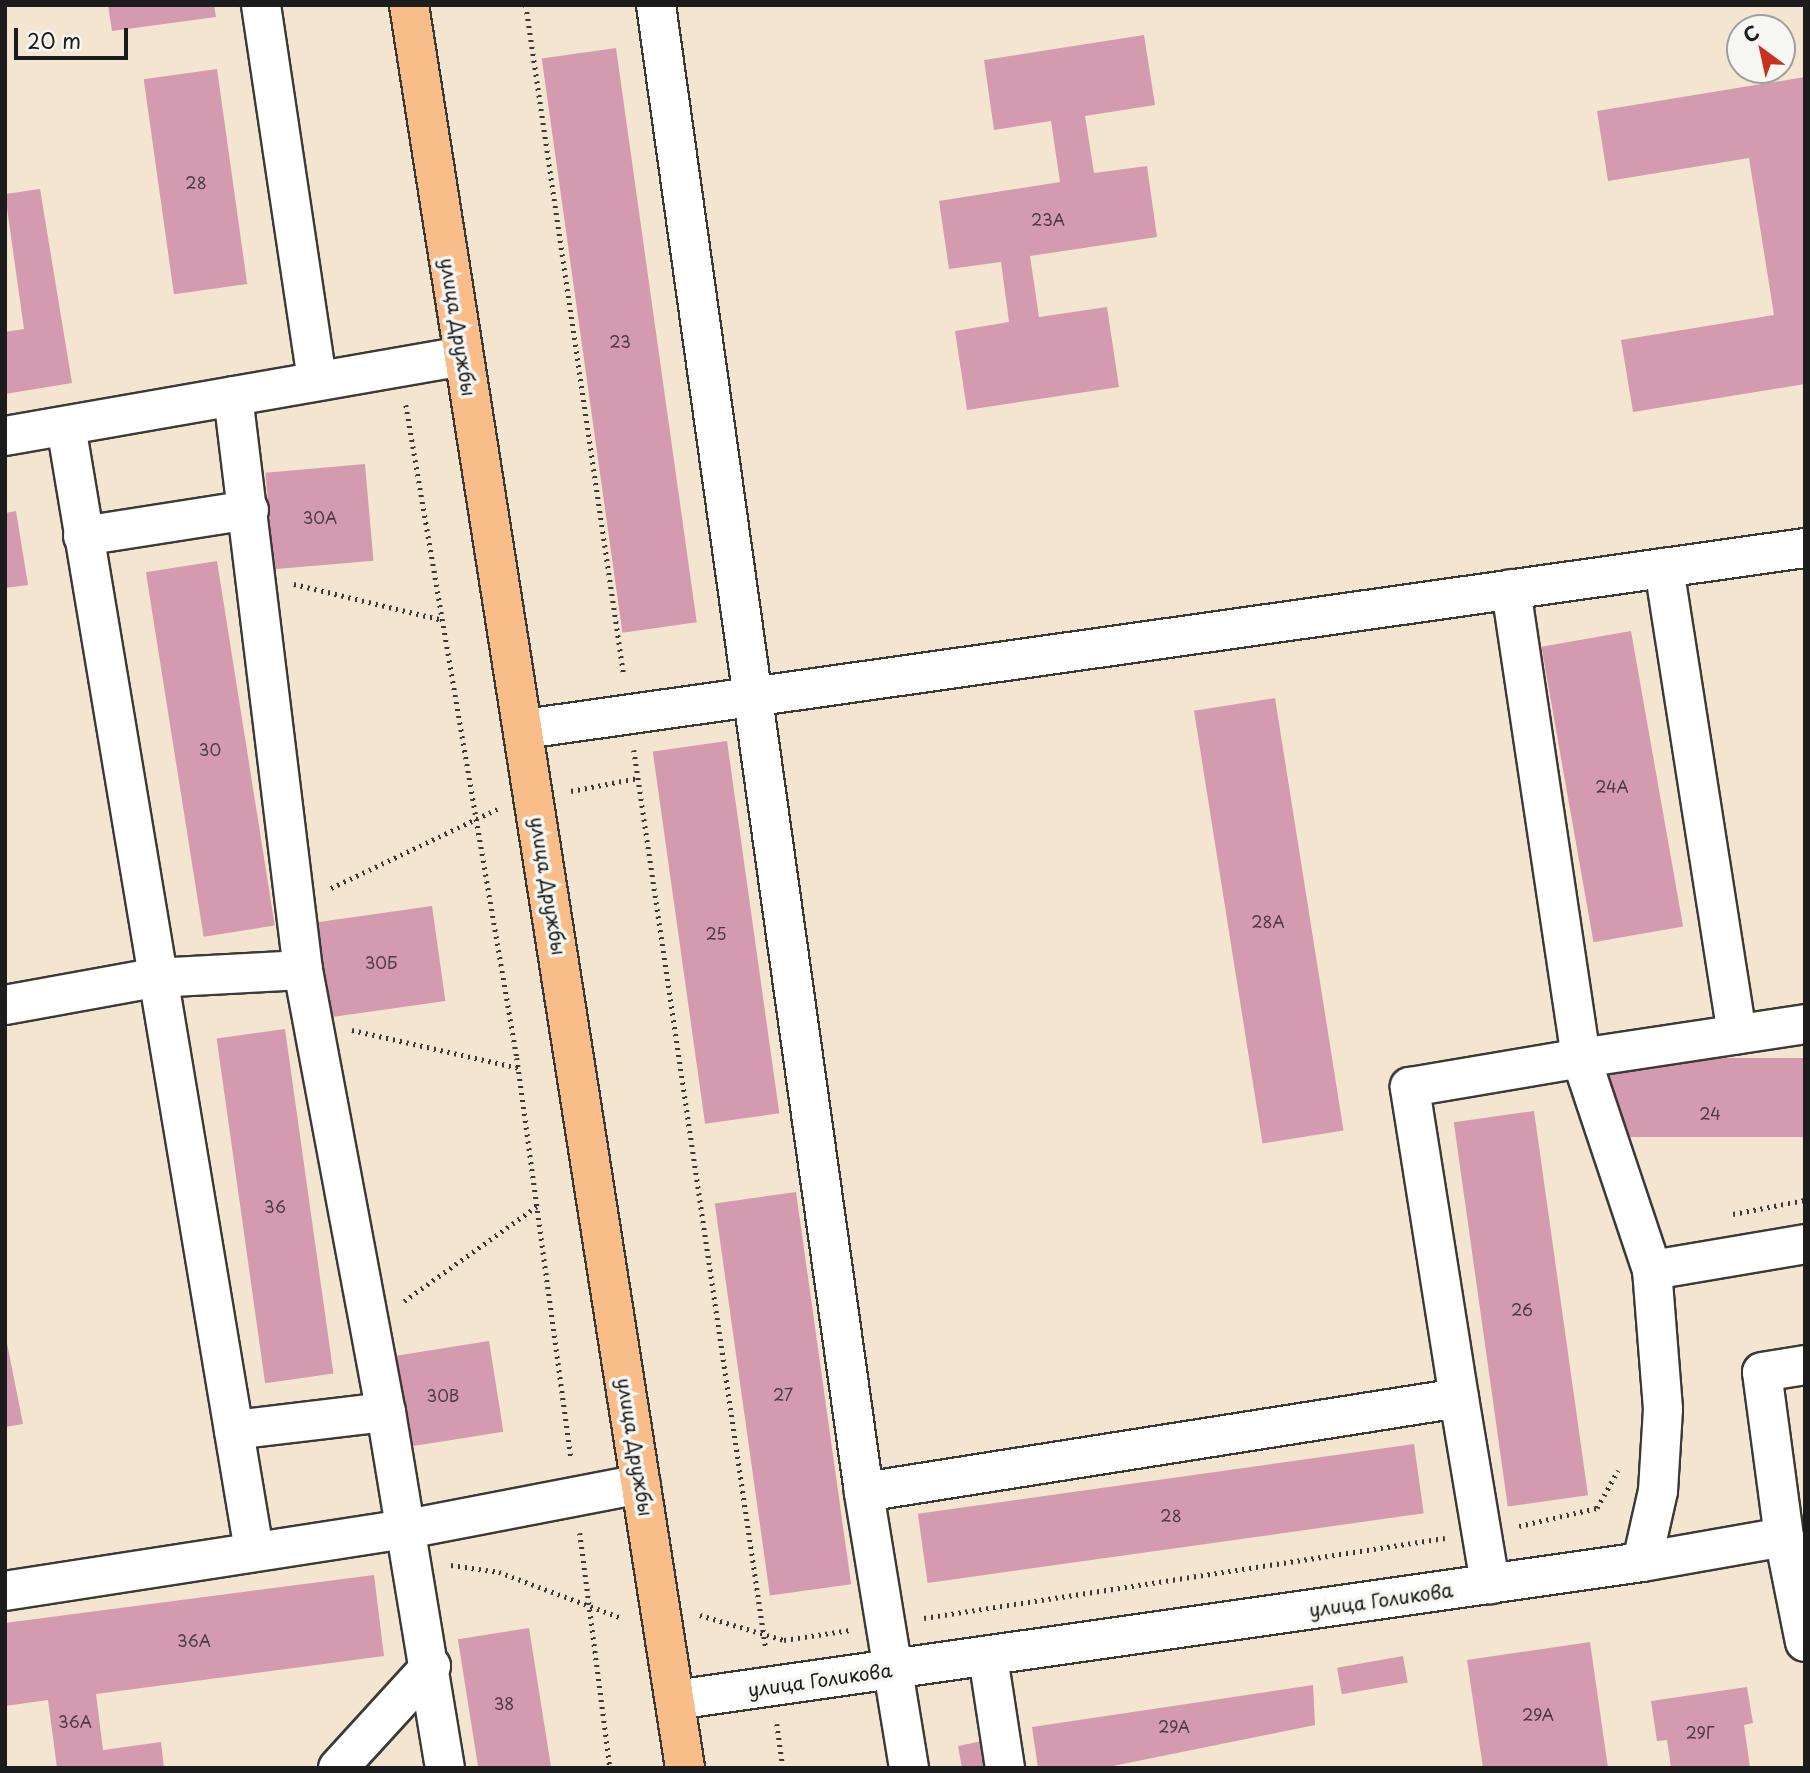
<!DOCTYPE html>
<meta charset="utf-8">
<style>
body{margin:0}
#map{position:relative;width:1810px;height:1773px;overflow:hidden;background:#f3e5cf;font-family:"Playpen Sans",sans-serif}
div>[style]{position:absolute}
.building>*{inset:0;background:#d49bb0;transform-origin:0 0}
.path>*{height:4.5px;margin-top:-2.25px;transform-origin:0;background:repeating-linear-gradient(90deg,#3c3a37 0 2px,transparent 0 7px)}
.roads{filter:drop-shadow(2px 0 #3c3a37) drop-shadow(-2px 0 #3c3a37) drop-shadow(0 2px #3c3a37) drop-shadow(0 -2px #3c3a37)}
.minor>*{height:38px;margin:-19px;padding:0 19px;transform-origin:19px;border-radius:19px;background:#fff}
.major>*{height:38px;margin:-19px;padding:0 19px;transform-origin:19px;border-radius:19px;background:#f8bd89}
span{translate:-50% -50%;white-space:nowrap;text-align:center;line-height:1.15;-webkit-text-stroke:7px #f6f6f2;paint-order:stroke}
.number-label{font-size:16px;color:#4a3c41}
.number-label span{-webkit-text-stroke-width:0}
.street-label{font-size:19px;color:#1c1c1c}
.frame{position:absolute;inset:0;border:7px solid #1c1c1c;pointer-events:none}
.north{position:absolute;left:1726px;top:14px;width:70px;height:70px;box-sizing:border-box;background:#f6f6f2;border:2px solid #9f9f9c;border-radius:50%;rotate:327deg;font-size:19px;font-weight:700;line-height:28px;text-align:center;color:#1c1c1c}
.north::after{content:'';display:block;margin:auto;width:24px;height:32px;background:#c8321e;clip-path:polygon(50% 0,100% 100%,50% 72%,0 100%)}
.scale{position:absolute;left:14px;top:28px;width:114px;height:32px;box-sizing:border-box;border:4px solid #1c1c1c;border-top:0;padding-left:9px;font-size:21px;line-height:24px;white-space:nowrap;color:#1c1c1c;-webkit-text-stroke:5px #f6f6f2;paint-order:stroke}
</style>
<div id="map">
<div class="building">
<i style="clip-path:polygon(108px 5px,214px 5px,216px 17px,112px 31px)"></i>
<i style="clip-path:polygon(1144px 35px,1155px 105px,1085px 116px,1094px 173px,1147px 166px,1157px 237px,1030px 256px,1039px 317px,1107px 307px,1119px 387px,967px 410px,955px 331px,1009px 322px,1001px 262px,949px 269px,939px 201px,1060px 182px,1051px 121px,994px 130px,984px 60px)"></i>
<i style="left:616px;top:48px;width:580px;height:75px;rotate:82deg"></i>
<i style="left:217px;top:69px;width:217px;height:74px;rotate:82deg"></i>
<i style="clip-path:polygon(1805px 77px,1805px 384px,1633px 412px,1621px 340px,1774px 315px,1749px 158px,1608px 181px,1597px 111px)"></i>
<i style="clip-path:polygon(40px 189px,72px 383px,5px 394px,5px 332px,24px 329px,5px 194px)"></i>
<i style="left:365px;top:464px;width:97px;height:100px;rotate:85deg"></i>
<i style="clip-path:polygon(16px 511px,28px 585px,5px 588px,5px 513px)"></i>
<i style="left:217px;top:561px;width:369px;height:72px;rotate:81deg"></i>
<i style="left:1631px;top:631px;width:300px;height:91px;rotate:80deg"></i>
<i style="left:1275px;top:698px;width:438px;height:82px;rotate:81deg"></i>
<i style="left:727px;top:741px;width:376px;height:75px;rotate:82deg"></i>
<i style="left:432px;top:906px;width:96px;height:116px;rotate:82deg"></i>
<i style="left:285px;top:1029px;width:348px;height:69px;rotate:82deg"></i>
<i style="left:1805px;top:1058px;width:79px;height:196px;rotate:90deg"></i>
<i style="left:1534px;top:1111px;width:388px;height:81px;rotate:82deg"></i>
<i style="left:796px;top:1192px;width:396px;height:82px;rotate:82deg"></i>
<i style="clip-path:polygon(5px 1333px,23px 1424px,5px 1427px)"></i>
<i style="left:489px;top:1341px;width:92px;height:107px;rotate:81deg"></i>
<i style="left:1414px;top:1444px;width:70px;height:501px;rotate:82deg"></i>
<i style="clip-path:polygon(374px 1575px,384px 1656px,96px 1694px,103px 1750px,161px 1742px,164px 1768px,57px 1768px,48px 1700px,5px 1706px,5px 1623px)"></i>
<i style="left:529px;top:1628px;width:142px;height:72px;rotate:81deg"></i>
<i style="clip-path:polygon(1590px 1642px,1608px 1768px,1483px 1768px,1467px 1660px)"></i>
<i style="left:1403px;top:1656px;width:27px;height:67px;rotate:80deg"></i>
<i style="clip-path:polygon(1313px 1685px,1315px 1725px,1103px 1768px,1038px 1768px,1032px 1727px)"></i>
<i style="clip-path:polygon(1747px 1687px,1753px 1723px,1744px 1725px,1750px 1768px,1671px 1768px,1667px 1740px,1657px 1741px,1651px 1701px)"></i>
<i style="clip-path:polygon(992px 1739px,998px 1768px,962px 1768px,958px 1746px)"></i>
</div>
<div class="path">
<i style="left:526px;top:5px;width:678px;rotate:81.69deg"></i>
<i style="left:406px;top:405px;width:662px;rotate:80.35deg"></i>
<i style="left:517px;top:1058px;width:404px;rotate:82.3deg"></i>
<i style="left:294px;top:584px;width:153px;rotate:13.6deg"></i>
<i style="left:634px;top:750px;width:909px;rotate:81.65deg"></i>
<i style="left:571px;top:791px;width:68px;rotate:-11deg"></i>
<i style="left:331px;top:888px;width:184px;rotate:-25.4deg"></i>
<i style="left:352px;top:1030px;width:171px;rotate:12.8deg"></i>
<i style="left:1733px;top:1214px;width:73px;rotate:-11deg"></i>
<i style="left:404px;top:1301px;width:163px;rotate:-35.5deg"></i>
<i style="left:1519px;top:1526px;width:80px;rotate:-13deg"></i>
<i style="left:1597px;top:1508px;width:43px;rotate:-61.1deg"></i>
<i style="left:580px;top:1533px;width:237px;rotate:82.7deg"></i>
<i style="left:451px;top:1565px;width:49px;rotate:8.3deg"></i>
<i style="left:499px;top:1572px;width:131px;rotate:20.5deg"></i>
<i style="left:700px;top:1615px;width:88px;rotate:16.6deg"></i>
<i style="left:784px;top:1640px;width:67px;rotate:-8.6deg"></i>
<i style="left:924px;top:1618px;width:527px;rotate:-8.73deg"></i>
<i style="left:777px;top:1724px;width:44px;rotate:82.2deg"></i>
</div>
<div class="roads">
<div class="minor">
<i style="left:261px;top:5px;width:380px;rotate:81.5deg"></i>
<i style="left:656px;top:5px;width:1501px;rotate:82.04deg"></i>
<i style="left:233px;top:396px;width:578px;rotate:83.05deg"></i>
<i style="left:303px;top:970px;width:450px;rotate:79.4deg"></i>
<i style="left:66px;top:426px;width:1141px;rotate:80.51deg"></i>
<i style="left:5px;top:436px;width:465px;rotate:-9.9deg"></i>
<i style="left:83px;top:536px;width:168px;rotate:-8.9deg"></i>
<i style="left:1664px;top:568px;width:472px;rotate:81.1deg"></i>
<i style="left:525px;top:729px;width:1293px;rotate:-8.05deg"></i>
<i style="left:5px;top:1005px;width:151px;rotate:-10.3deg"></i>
<i style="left:154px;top:978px;width:149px;rotate:-3.1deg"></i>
<i style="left:1652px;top:1270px;width:224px;rotate:-108.5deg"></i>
<i style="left:1581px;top:1058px;width:227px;rotate:-8.6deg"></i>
<i style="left:1459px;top:1398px;width:315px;rotate:-99deg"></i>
<i style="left:1410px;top:1087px;width:173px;rotate:-9.6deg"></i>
<i style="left:1581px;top:1058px;width:474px;rotate:-98.5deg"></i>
<i style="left:234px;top:1430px;width:153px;rotate:-6.8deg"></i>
<i style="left:386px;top:1412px;width:361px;rotate:80.6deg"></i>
<i style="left:1784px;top:1537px;width:107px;rotate:78.7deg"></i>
<i style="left:1642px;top:1562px;width:144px;rotate:-10deg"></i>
<i style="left:1784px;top:1537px;width:166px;rotate:-97.6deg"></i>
<i style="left:1762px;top:1372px;width:44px;rotate:-9.2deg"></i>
<i style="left:5px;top:1591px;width:407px;rotate:-8.8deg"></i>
<i style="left:407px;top:1529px;width:238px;rotate:-10.9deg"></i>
<i style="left:988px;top:1657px;width:112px;rotate:81.3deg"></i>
<i style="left:675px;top:1700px;width:977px;rotate:-8.12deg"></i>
<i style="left:1642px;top:1562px;width:73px;rotate:-77.3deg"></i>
<i style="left:1658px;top:1491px;width:82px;rotate:-86.5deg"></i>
<i style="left:1663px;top:1409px;width:139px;rotate:-94.5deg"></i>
<i style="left:1652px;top:1270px;width:155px;rotate:-9.6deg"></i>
<i style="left:338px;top:1768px;width:138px;rotate:-47.6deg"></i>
<i style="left:909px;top:1768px;width:280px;rotate:-99.3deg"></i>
<i style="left:864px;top:1492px;width:602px;rotate:-8.98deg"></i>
<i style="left:1459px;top:1398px;width:189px;rotate:80.5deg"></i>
</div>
<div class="major">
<i style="left:409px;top:5px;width:1784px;rotate:81.1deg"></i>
</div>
</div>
<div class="number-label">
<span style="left:196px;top:182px">28</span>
<span style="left:1048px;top:219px">23А</span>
<span style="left:620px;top:341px">23</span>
<span style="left:320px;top:517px">30А</span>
<span style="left:210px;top:749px">30</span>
<span style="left:1612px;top:786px">24А</span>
<span style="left:1268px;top:921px">28А</span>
<span style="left:716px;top:933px">25</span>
<span style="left:381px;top:962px">30Б</span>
<span style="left:1710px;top:1113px">24</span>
<span style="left:275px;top:1206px">36</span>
<span style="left:1522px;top:1309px">26</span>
<span style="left:783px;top:1394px">27</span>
<span style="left:443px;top:1395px">30В</span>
<span style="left:1171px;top:1515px">28</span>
<span style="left:194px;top:1640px">36А</span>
<span style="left:504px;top:1703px">38</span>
<span style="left:1538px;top:1714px">29А</span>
<span style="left:75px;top:1721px">36А</span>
<span style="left:1174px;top:1726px">29А</span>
<span style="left:1700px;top:1732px">29Г</span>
</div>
<div class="street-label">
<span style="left:458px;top:327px;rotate:81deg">улица Дружбы</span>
<span style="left:548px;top:886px;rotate:81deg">улица Дружбы</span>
<span style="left:635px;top:1447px;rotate:81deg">улица Дружбы</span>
<span style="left:1381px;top:1600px;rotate:-8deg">улица Голикова</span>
<span style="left:820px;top:1680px;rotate:-8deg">улица Голикова</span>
</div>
<div class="frame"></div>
<div class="north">С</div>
<div class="scale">20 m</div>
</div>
